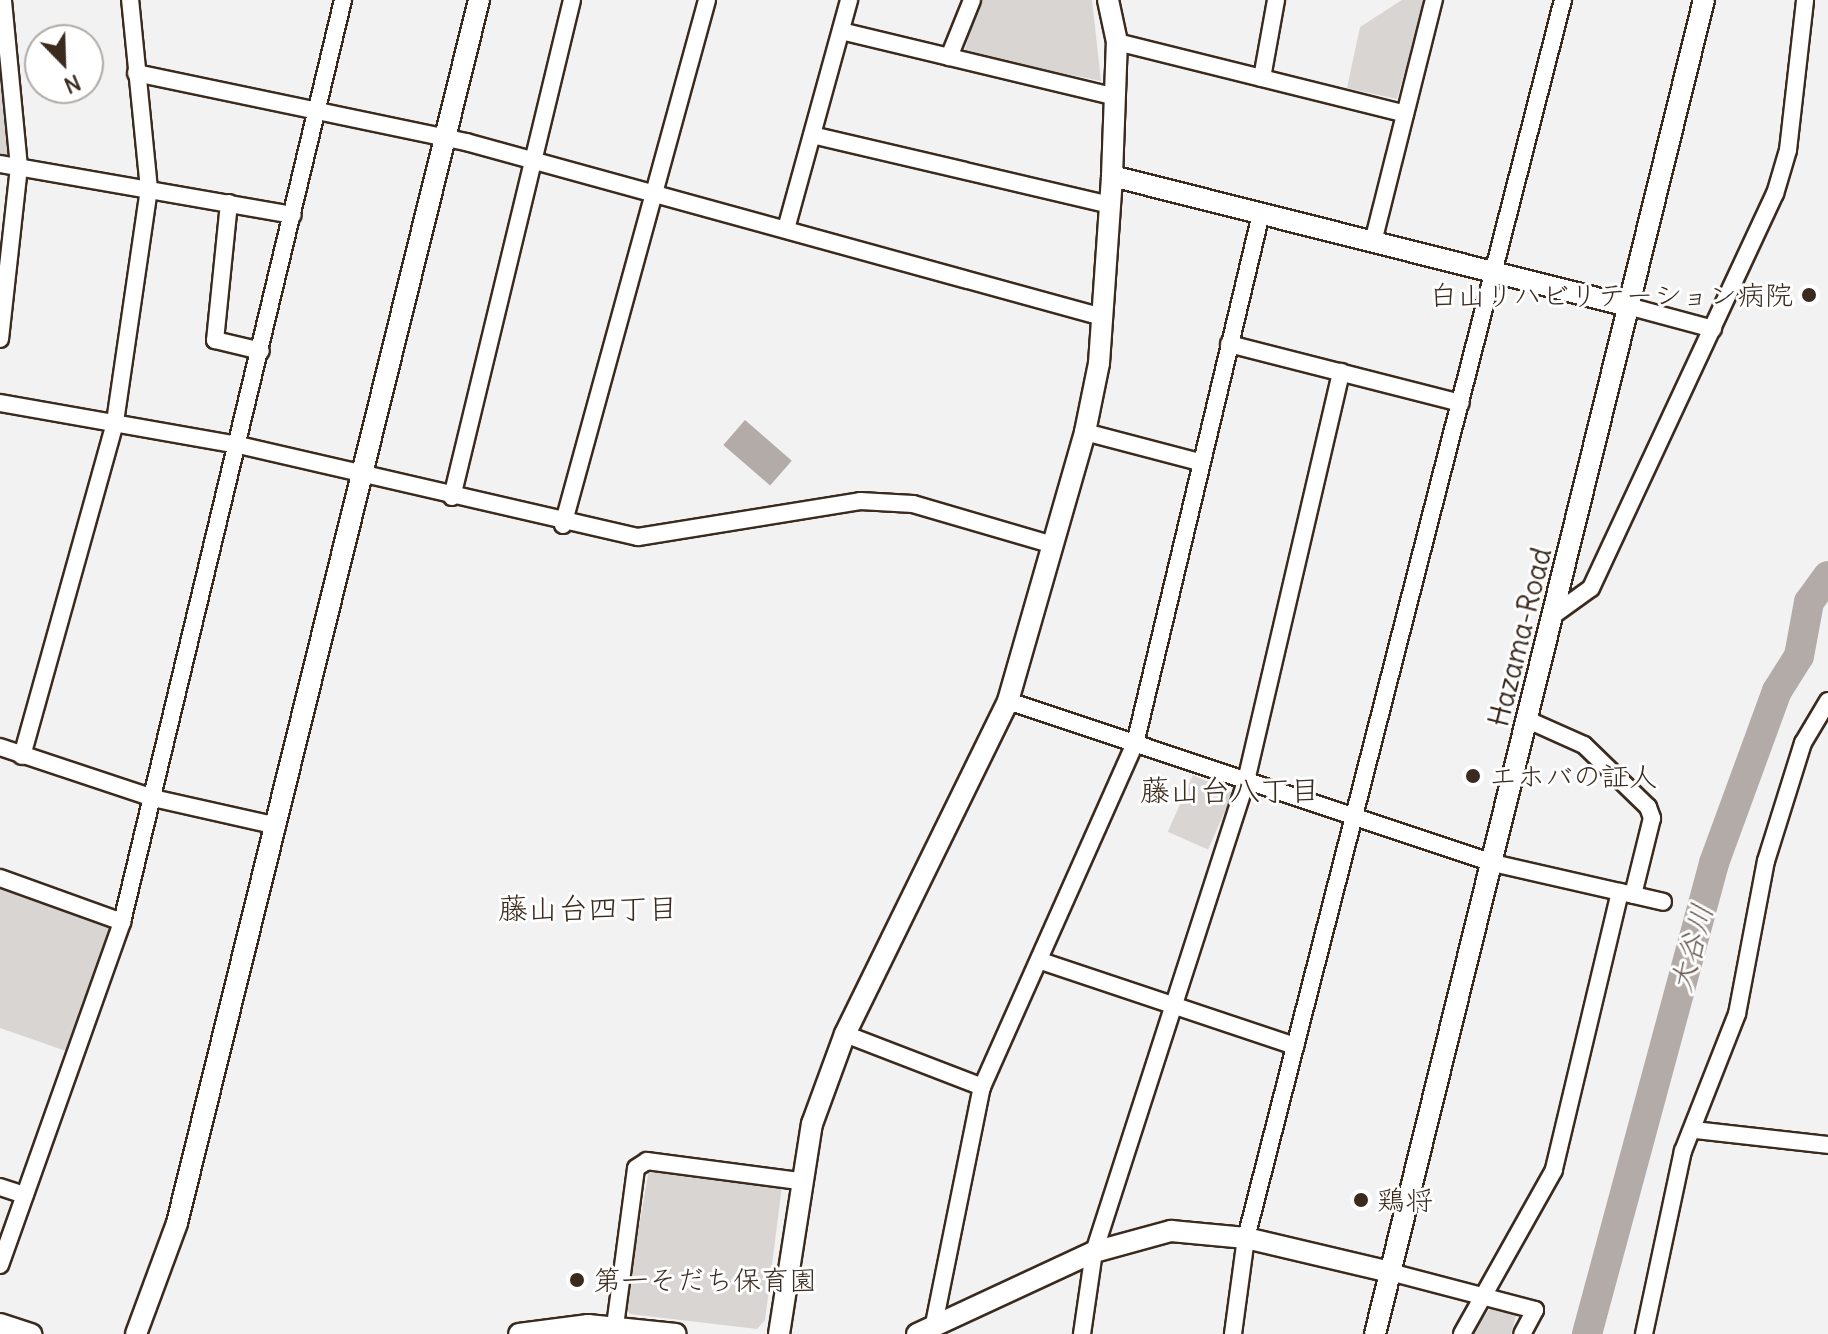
<!DOCTYPE html>
<meta charset="utf-8">
<style>
body{margin:0}
#map{position:relative;width:1828px;height:1334px;overflow:hidden;background:#f3f2f2;font-family:Delius,"Klee One",sans-serif}
div>[style]{position:absolute}
.green>*{inset:0;background:#d8d5d2;transform-origin:0 0}
.water>*{inset:0;background:#b2aba7;transform-origin:0 0}
.river>*{height:30px;margin:-15px;padding:0 15px;transform-origin:15px;border-radius:15px;background:#b2aba7}
.roads{filter:drop-shadow(2px 0 #3b2a1e) drop-shadow(-2px 0 #3b2a1e) drop-shadow(0 2px #3b2a1e) drop-shadow(0 -2px #3b2a1e)}
.minor>*{height:16px;margin:-8px;padding:0 8px;transform-origin:8px;border-radius:8px;background:#fff}
.tertiary>*{height:20px;margin:-10px;padding:0 10px;transform-origin:10px;border-radius:10px;background:#fff}
.dots>*{width:22px;height:22px;translate:-50% -50%;box-sizing:border-box;border:4px solid #fff;border-radius:50%}
span{translate:-50% -50%;white-space:nowrap;text-align:center;line-height:1.15;-webkit-text-stroke:6px #fff;paint-order:stroke}
.poi-label{font-size:28px;color:#3b2a1e}
.right{translate:-100% -50%;text-align:right}
.left{translate:0 -50%;text-align:left}
.street-label{font-size:28px;color:#3b2a1e}
.neighbourhood-label{font-size:30px;color:#3b2a1e}
.water-label{font-size:30px;color:#65574e;font-style:italic}
.north{position:absolute;left:24px;top:24px;width:80px;height:80px;box-sizing:border-box;background:#fff;border:2px solid #b1aaa5;border-radius:50%;rotate:157deg;font-size:22px;font-weight:700;line-height:32px;text-align:center;color:#3b2a1e}
.north::after{content:'';display:block;margin:auto;width:28px;height:36px;background:#3b2a1e;clip-path:polygon(50% 0,100% 100%,50% 72%,0 100%)}
</style>
<div id="map">
<div class="green">
<i style="clip-path:polygon(979px 0,1092px 0,1101px 81px,964px 53px)"></i>
<i style="clip-path:polygon(1402px 0,1425px 0,1397px 99px,1347px 88px,1360px 27px)"></i>
<i style="clip-path:polygon(0 45px,11px 152px,4px 158px,0 157px)"></i>
<i style="left:1193px;top:775px;width:44px;height:62px;rotate:24deg"></i>
<i style="clip-path:polygon(6px 886px,110px 923px,113px 930px,69px 1052px,0 1028px,0 888px)"></i>
<i style="clip-path:polygon(649px 1169px,782px 1186px,765px 1320px,757px 1329px,630px 1314px,625px 1308px)"></i>
<i style="clip-path:polygon(1492px 1306px,1517px 1312px,1511px 1334px,1471px 1334px)"></i>
</div>
<div class="water">
<i style="left:745px;top:420px;width:62px;height:33px;rotate:41deg"></i>
</div>
<div class="river">
<i style="left:1587px;top:1334px;width:488px;rotate:-74.9deg"></i>
<i style="left:1714px;top:863px;width:183px;rotate:-69.9deg"></i>
<i style="left:1777px;top:691px;width:41px;rotate:-57.8deg"></i>
<i style="left:1799px;top:656px;width:55px;rotate:-79.5deg"></i>
<i style="left:1809px;top:602px;width:32px;rotate:-54deg"></i>
</div>
<div class="roads">
<div class="minor">
<i style="left:841px;top:31px;width:282px;rotate:13.5deg"></i>
<i style="left:1117px;top:42px;width:297px;rotate:14deg"></i>
<i style="left:949px;top:57px;width:61px;rotate:-68deg"></i>
<i style="left:136px;top:73px;width:337px;rotate:11.8deg"></i>
<i style="left:466px;top:142px;width:660px;rotate:15.38deg"></i>
<i style="left:1262px;top:78px;width:79px;rotate:-79.8deg"></i>
<i style="left:812px;top:135px;width:303px;rotate:13.2deg"></i>
<i style="left:0;top:164px;width:297px;rotate:9.9deg"></i>
<i style="left:229px;top:203px;width:138px;rotate:95.8deg"></i>
<i style="left:215px;top:340px;width:47px;rotate:13.4deg"></i>
<i style="left:786px;top:229px;width:238px;rotate:-74.6deg"></i>
<i style="left:1373px;top:242px;width:250px;rotate:-75.9deg"></i>
<i style="left:1628px;top:306px;width:88px;rotate:15.1deg"></i>
<i style="left:0;top:339px;width:173px;rotate:-83.7deg"></i>
<i style="left:19px;top:167px;width:168px;rotate:-95.5deg"></i>
<i style="left:1229px;top:344px;width:239px;rotate:14.3deg"></i>
<i style="left:0;top:403px;width:243px;rotate:10deg"></i>
<i style="left:239px;top:445px;width:409px;rotate:13deg"></i>
<i style="left:638px;top:537px;width:225px;rotate:-9.2deg"></i>
<i style="left:860px;top:501px;width:53px;rotate:3.2deg"></i>
<i style="left:913px;top:504px;width:143px;rotate:16.3deg"></i>
<i style="left:1085px;top:432px;width:118px;rotate:14.7deg"></i>
<i style="left:452px;top:497px;width:511px;rotate:-76.43deg"></i>
<i style="left:563px;top:525px;width:544px;rotate:-74.66deg"></i>
<i style="left:1555px;top:614px;width:44px;rotate:-35.8deg"></i>
<i style="left:1591px;top:588px;width:435px;rotate:-65deg"></i>
<i style="left:1775px;top:194px;width:46px;rotate:-73.5deg"></i>
<i style="left:1788px;top:150px;width:151px;rotate:-83.5deg"></i>
<i style="left:1008px;top:701px;width:511px;rotate:18.47deg"></i>
<i style="left:1493px;top:863px;width:130px;rotate:12.9deg"></i>
<i style="left:1620px;top:892px;width:286px;rotate:103.4deg"></i>
<i style="left:1554px;top:1170px;width:188px;rotate:119.3deg"></i>
<i style="left:1528px;top:720px;width:61px;rotate:24.1deg"></i>
<i style="left:1584px;top:745px;width:89px;rotate:44.1deg"></i>
<i style="left:1648px;top:807px;width:12px;rotate:70deg"></i>
<i style="left:1652px;top:818px;width:79px;rotate:103.9deg"></i>
<i style="left:0;top:747px;width:161px;rotate:18.4deg"></i>
<i style="left:153px;top:798px;width:127px;rotate:12.7deg"></i>
<i style="left:22px;top:756px;width:347px;rotate:-74.4deg"></i>
<i style="left:115px;top:422px;width:235px;rotate:-81.7deg"></i>
<i style="left:149px;top:189px;width:190px;rotate:-95.7deg"></i>
<i style="left:0;top:878px;width:130px;rotate:19.8deg"></i>
<i style="left:1625px;top:893px;width:39px;rotate:13deg"></i>
<i style="left:1041px;top:961px;width:268px;rotate:18.5deg"></i>
<i style="left:845px;top:1034px;width:147px;rotate:21.1deg"></i>
<i style="left:1695px;top:1130px;width:134px;rotate:6.4deg"></i>
<i style="left:0;top:1187px;width:26px;rotate:18deg"></i>
<i style="left:0;top:1265px;width:364px;rotate:-70.4deg"></i>
<i style="left:122px;top:922px;width:948px;rotate:-76.52deg"></i>
<i style="left:1390px;top:1272px;width:150px;rotate:14.7deg"></i>
<i style="left:1535px;top:1310px;width:27px;rotate:118deg"></i>
<i style="left:615px;top:1326px;width:159px;rotate:-82.4deg"></i>
<i style="left:636px;top:1168px;width:13px;rotate:-32deg"></i>
<i style="left:647px;top:1161px;width:153px;rotate:7.5deg"></i>
<i style="left:932px;top:1334px;width:252px;rotate:-78.6deg"></i>
<i style="left:982px;top:1087px;width:376px;rotate:-66deg"></i>
<i style="left:1135px;top:744px;width:545px;rotate:-76.63deg"></i>
<i style="left:1082px;top:1334px;width:83px;rotate:-81.7deg"></i>
<i style="left:1094px;top:1252px;width:495px;rotate:-72.1deg"></i>
<i style="left:1246px;top:781px;width:420px;rotate:-76.9deg"></i>
<i style="left:1233px;top:1334px;width:97px;rotate:-82.3deg"></i>
<i style="left:1246px;top:1238px;width:1278px;rotate:-75.64deg"></i>
<i style="left:1644px;top:1334px;width:187px;rotate:-78deg"></i>
<i style="left:1683px;top:1151px;width:147px;rotate:-68.5deg"></i>
<i style="left:1737px;top:1014px;width:156px;rotate:-79.3deg"></i>
<i style="left:1766px;top:861px;width:124px;rotate:-72.6deg"></i>
<i style="left:1803px;top:743px;width:49px;rotate:-59.2deg"></i>
</div>
<div class="tertiary">
<i style="left:1112px;top:176px;width:532px;rotate:14.14deg"></i>
<i style="left:0;top:1324px;width:33px;rotate:18deg"></i>
<i style="left:136px;top:1334px;width:118px;rotate:-69.7deg"></i>
<i style="left:177px;top:1223px;width:1260px;rotate:-76.13deg"></i>
<i style="left:519px;top:1334px;width:70px;rotate:-7.4deg"></i>
<i style="left:588px;top:1325px;width:88px;rotate:5.8deg"></i>
<i style="left:779px;top:1334px;width:213px;rotate:-81.1deg"></i>
<i style="left:812px;top:1124px;width:96px;rotate:-69.9deg"></i>
<i style="left:845px;top:1034px;width:371px;rotate:-63.9deg"></i>
<i style="left:1008px;top:701px;width:280px;rotate:-74deg"></i>
<i style="left:1085px;top:432px;width:70px;rotate:-78.5deg"></i>
<i style="left:1099px;top:363px;width:187px;rotate:-86deg"></i>
<i style="left:1112px;top:176px;width:134px;rotate:-87.9deg"></i>
<i style="left:1117px;top:42px;width:43px;rotate:-102.1deg"></i>
<i style="left:917px;top:1334px;width:195px;rotate:-24.9deg"></i>
<i style="left:1094px;top:1252px;width:80px;rotate:-15.3deg"></i>
<i style="left:1171px;top:1231px;width:75px;rotate:5.3deg"></i>
<i style="left:1246px;top:1238px;width:148px;rotate:13.3deg"></i>
<i style="left:1375px;top:1334px;width:1374px;rotate:-76.15deg"></i>
</div>
</div>
<div class="dots">
<i style="left:1809px;top:295px;background:#3b2a1e"></i>
<i style="left:1473px;top:776px;background:#3b2a1e"></i>
<i style="left:1361px;top:1200px;background:#3b2a1e"></i>
<i style="left:577px;top:1280px;background:#3b2a1e"></i>
</div>
<div class="poi-label">
<span class="right" style="left:1793px;top:295px">白山リハビリテーション病院</span>
<span class="left" style="left:1489px;top:776px">エホバの証人</span>
<span class="left" style="left:1377px;top:1200px">鶏将</span>
<span class="left" style="left:593px;top:1280px">第一そだち保育園</span>
</div>
<div class="street-label">
<span style="left:1520px;top:637px;rotate:-76deg">Hazama-Road</span>
</div>
<div class="neighbourhood-label">
<span style="left:1230px;top:790px">藤山台八丁目</span>
<span style="left:588px;top:908px">藤山台四丁目</span>
</div>
<div class="water-label">
<span style="left:1691px;top:948px;rotate:-75deg">大谷川</span>
</div>
<div class="north">N</div>
</div>
